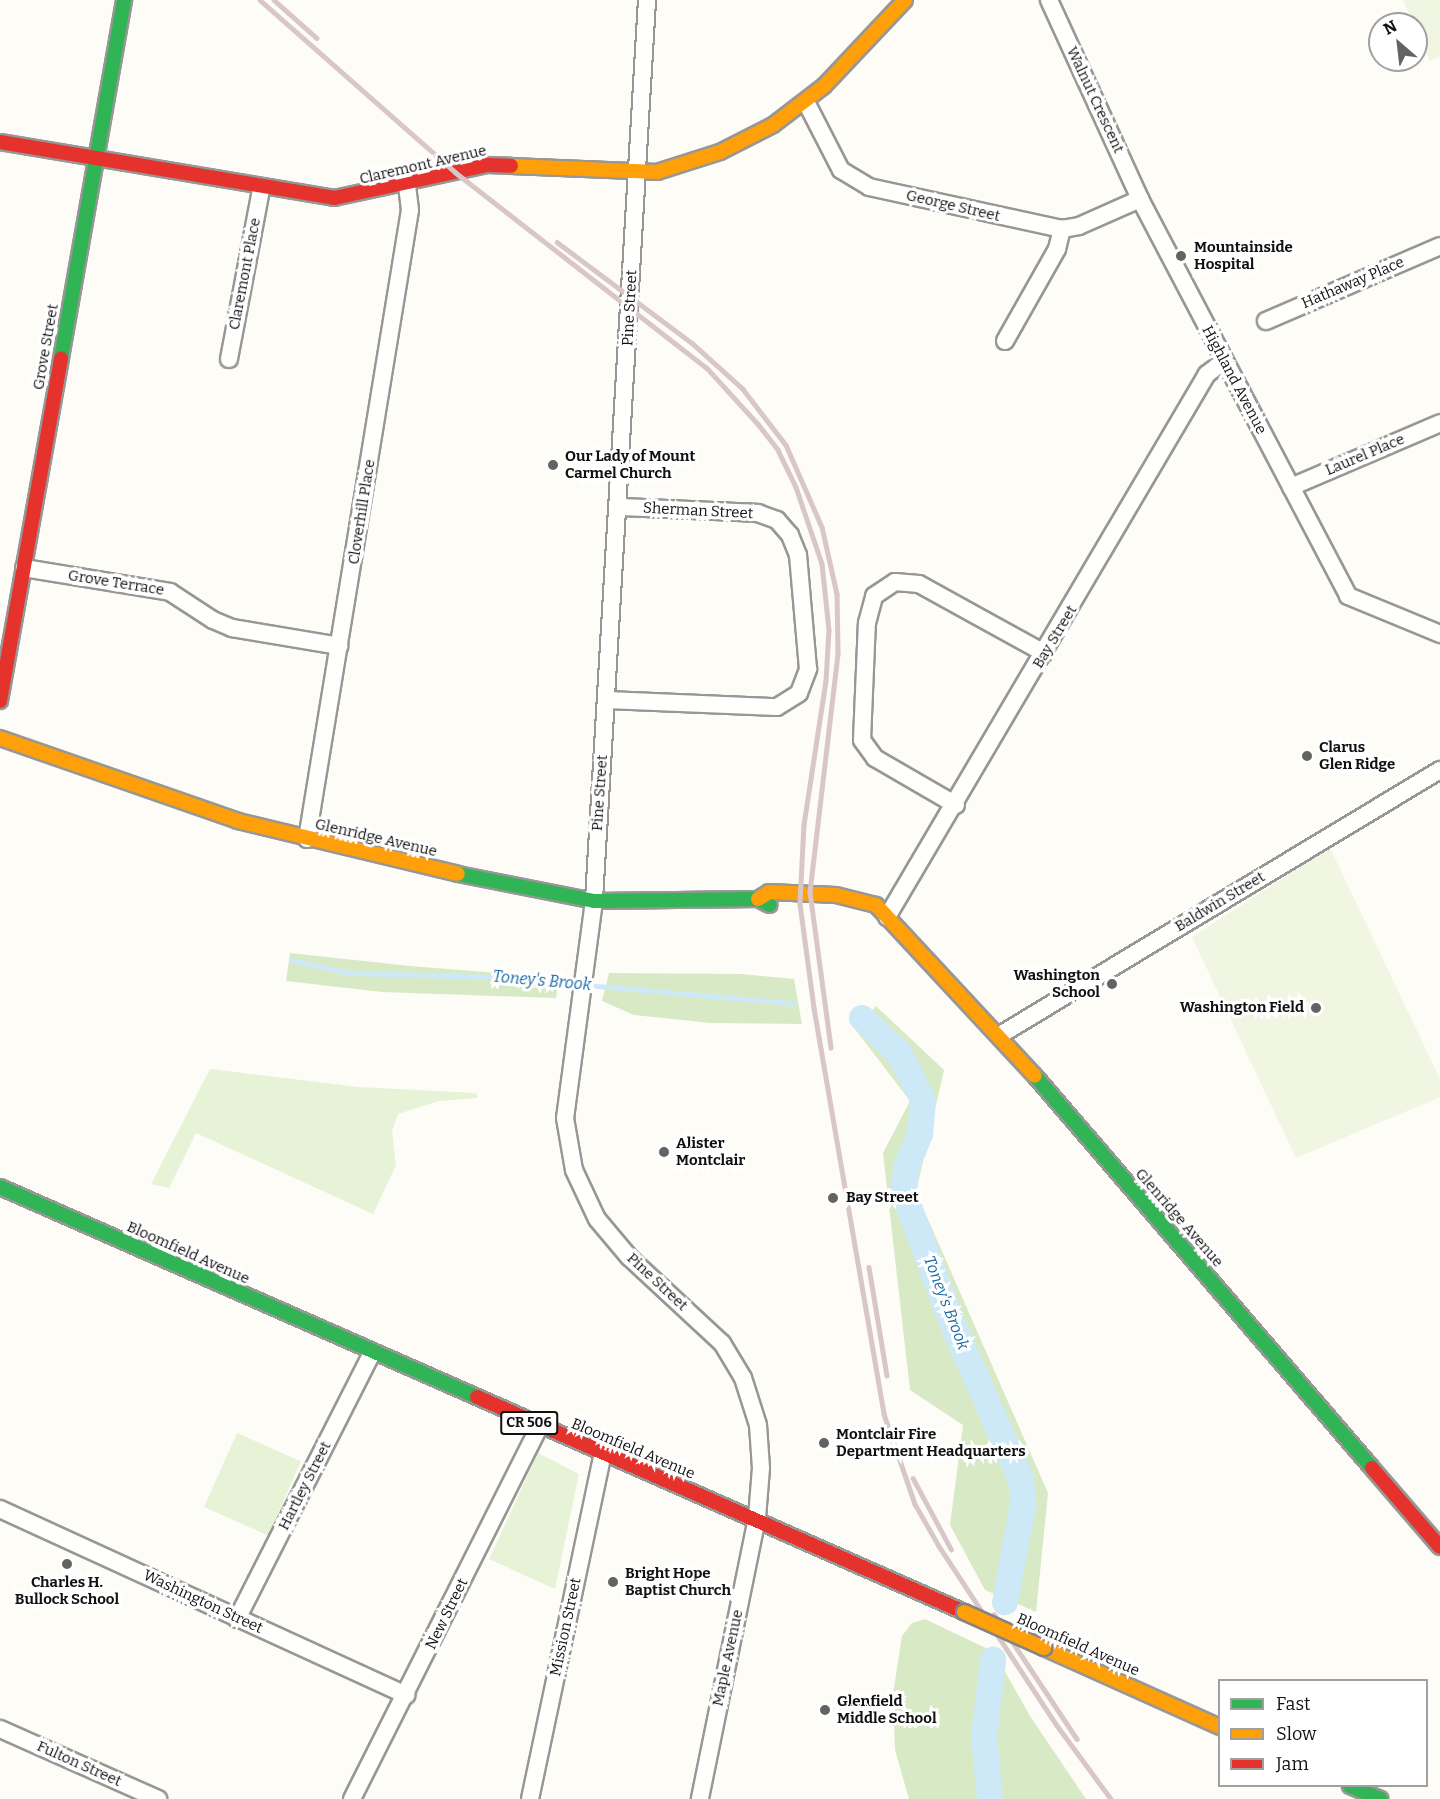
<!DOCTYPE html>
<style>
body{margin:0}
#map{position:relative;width:1440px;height:1799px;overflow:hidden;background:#fdfcf7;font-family:Bitter,serif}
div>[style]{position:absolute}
.green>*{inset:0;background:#e7f3d7;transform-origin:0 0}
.forest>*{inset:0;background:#d8eac5}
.pitch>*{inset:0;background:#f0f6e1}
.stream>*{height:4.5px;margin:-2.25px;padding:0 2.25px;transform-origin:2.25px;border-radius:2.25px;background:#cde8f7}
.river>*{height:26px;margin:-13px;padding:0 13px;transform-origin:13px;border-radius:13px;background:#cde8f7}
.roads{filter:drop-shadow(2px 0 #979795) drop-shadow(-2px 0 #979795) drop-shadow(0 2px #979795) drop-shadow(0 -2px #979795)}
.street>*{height:16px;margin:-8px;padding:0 8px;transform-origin:8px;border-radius:8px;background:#fffffe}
.fast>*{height:14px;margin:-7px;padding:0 7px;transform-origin:7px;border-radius:7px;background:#30b455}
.slow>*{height:14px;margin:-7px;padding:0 7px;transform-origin:7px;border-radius:7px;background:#ff9f0a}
.jam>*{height:14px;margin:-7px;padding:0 7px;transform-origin:7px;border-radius:7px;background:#e5322d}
.rail>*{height:4.5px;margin:-2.25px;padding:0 2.25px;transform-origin:2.25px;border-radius:2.25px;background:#d9c6c7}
.bridges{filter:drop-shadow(2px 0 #858482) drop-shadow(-2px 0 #858482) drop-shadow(0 2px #858482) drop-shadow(0 -2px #858482)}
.slow-bridge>*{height:14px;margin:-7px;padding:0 7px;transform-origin:7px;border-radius:7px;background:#ff9f0a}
.dots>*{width:16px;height:16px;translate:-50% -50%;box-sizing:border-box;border:3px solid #fff;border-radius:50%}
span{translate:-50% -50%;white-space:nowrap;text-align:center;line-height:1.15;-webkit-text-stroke:6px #fff;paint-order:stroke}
.shield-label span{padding:2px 4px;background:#fff;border:2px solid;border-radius:4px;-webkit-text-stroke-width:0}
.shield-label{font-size:14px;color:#111;font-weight:700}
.street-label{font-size:15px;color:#111}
.poi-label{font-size:15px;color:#111;font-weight:700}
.left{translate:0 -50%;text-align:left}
.right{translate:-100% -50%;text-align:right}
.water-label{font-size:16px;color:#1768a6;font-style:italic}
.legend{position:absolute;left:1218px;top:1679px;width:210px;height:108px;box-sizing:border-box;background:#fff;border:2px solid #a0a0a0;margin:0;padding:8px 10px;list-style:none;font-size:18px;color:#111}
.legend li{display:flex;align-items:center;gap:12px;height:30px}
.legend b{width:30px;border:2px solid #a0a0a0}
.north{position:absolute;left:1368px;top:12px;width:60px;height:60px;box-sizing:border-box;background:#fff;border:2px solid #a0a0a0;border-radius:50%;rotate:332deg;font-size:16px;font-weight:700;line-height:24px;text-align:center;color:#111}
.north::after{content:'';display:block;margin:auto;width:21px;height:27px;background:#646362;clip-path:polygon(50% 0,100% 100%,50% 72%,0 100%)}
</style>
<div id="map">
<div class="green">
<i style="clip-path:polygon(210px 1069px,358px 1087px,476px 1093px,478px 1098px,439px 1101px,398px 1114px,392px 1131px,396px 1165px,373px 1214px,196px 1133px,169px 1188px,151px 1184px)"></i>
<i style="left:237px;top:1433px;width:70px;height:81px;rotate:24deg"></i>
<i style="clip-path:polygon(538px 1453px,579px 1474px,555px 1589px,489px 1559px)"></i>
</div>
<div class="forest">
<i style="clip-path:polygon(290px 953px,410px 966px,559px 978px,556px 998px,382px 992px,286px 981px)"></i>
<i style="clip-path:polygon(609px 973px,741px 974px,794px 979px,802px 1024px,711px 1023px,634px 1015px,602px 1001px)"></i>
<i style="clip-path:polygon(876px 1006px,944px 1070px,916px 1192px,1048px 1493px,1036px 1612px,985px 1590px,950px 1525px,963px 1425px,910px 1390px,883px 1153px,910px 1101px,855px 1029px)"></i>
<i style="clip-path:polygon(925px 1619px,994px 1652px,1030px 1716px,1086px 1799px,909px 1799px,895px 1750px,893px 1694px,902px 1636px,912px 1623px)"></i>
</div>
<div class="pitch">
<i style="clip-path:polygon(1403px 0,1440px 0,1440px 56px,1430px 61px)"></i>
<i style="clip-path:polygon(1330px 848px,1440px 1079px,1440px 1097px,1296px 1158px,1192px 937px)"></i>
</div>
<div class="stream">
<i style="left:291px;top:960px;width:60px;rotate:12.4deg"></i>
<i style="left:350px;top:973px;width:144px;rotate:1.6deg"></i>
<i style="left:494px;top:977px;width:301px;rotate:5deg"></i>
</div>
<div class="river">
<i style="left:862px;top:1018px;width:51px;rotate:43.4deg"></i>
<i style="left:899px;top:1053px;width:53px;rotate:62.9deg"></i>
<i style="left:923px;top:1100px;width:34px;rotate:95deg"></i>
<i style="left:920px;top:1134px;width:38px;rotate:112deg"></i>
<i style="left:906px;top:1169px;width:24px;rotate:95deg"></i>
<i style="left:904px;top:1193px;width:133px;rotate:69.8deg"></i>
<i style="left:950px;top:1318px;width:177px;rotate:66.3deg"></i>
<i style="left:1021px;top:1480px;width:25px;rotate:85deg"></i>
<i style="left:1023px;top:1505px;width:99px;rotate:100.5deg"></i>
<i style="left:990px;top:1799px;width:63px;rotate:-95.4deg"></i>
<i style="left:984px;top:1736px;width:77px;rotate:-83.2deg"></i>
</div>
<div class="roads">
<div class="street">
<i style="left:647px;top:0;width:903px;rotate:93.37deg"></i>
<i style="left:594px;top:901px;width:219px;rotate:97.6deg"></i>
<i style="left:565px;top:1118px;width:53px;rotate:80.2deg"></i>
<i style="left:574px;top:1170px;width:54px;rotate:64.9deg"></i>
<i style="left:597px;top:1219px;width:50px;rotate:49.9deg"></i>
<i style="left:629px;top:1257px;width:127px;rotate:42.8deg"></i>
<i style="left:722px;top:1343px;width:41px;rotate:59deg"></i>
<i style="left:743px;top:1378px;width:49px;rotate:72.3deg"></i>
<i style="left:758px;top:1425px;width:43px;rotate:86deg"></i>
<i style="left:761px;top:1468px;width:50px;rotate:94.6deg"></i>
<i style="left:757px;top:1518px;width:287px;rotate:101.5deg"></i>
<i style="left:1049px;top:0;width:219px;rotate:65.4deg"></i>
<i style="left:1140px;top:199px;width:448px;rotate:62.3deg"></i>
<i style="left:1348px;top:596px;width:100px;rotate:22.4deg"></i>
<i style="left:806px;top:102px;width:76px;rotate:62.8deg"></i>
<i style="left:841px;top:170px;width:33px;rotate:31deg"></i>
<i style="left:869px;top:187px;width:198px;rotate:12.3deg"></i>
<i style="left:1062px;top:229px;width:17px;rotate:-10deg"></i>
<i style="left:1079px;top:226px;width:67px;rotate:-23.9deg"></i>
<i style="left:1266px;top:321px;width:189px;rotate:-23.3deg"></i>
<i style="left:1005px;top:341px;width:106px;rotate:-60.5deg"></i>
<i style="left:1057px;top:249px;width:21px;rotate:-76deg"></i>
<i style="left:229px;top:359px;width:173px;rotate:-79.3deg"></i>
<i style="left:1291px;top:487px;width:162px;rotate:-23.2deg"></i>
<i style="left:24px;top:568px;width:148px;rotate:9.3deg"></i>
<i style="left:170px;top:592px;width:51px;rotate:33.1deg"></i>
<i style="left:213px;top:620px;width:21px;rotate:23deg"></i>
<i style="left:232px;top:628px;width:109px;rotate:9.5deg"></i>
<i style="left:607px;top:700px;width:170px;rotate:2.4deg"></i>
<i style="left:777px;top:707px;width:26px;rotate:-32deg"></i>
<i style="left:799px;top:693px;width:26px;rotate:-69deg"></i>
<i style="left:808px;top:669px;width:114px;rotate:-95deg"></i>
<i style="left:798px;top:555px;width:22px;rotate:-112deg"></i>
<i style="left:790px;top:535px;width:20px;rotate:-131deg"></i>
<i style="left:777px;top:520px;width:20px;rotate:-160deg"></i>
<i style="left:758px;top:513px;width:140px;rotate:-177.5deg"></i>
<i style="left:956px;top:805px;width:94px;rotate:-149.9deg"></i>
<i style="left:875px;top:758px;width:22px;rotate:-126deg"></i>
<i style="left:862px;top:740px;width:117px;rotate:-87.6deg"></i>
<i style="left:867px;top:623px;width:28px;rotate:-75deg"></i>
<i style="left:874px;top:596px;width:25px;rotate:-34deg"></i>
<i style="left:895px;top:582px;width:24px;rotate:5deg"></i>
<i style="left:919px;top:584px;width:143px;rotate:28.9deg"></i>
<i style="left:307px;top:839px;width:637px;rotate:-80.7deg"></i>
<i style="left:410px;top:210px;width:26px;rotate:-97deg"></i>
<i style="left:887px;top:917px;width:630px;rotate:-59.49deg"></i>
<i style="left:1207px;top:374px;width:21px;rotate:-37deg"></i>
<i style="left:1000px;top:1035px;width:514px;rotate:-31.06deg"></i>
<i style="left:0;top:1509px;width:447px;rotate:24.6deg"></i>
<i style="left:237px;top:1619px;width:298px;rotate:-63.1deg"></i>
<i style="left:0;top:1729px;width:173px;rotate:23.9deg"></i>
<i style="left:352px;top:1799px;width:416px;rotate:-63.3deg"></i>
<i style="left:530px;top:1799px;width:350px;rotate:-78.1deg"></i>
</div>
<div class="fast">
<i style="left:61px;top:358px;width:364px;rotate:-80deg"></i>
<i style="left:458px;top:874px;width:139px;rotate:11.2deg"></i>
<i style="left:594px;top:901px;width:164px;rotate:-0.7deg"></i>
<i style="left:758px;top:899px;width:13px;rotate:27deg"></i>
<i style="left:1035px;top:1076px;width:517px;rotate:49.31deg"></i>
<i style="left:0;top:1187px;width:521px;rotate:23.76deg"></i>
<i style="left:1350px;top:1786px;width:33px;rotate:23deg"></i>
</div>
<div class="slow">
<i style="left:511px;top:166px;width:146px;rotate:2.4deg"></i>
<i style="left:657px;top:172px;width:66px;rotate:-17.6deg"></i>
<i style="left:720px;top:152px;width:59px;rotate:-27deg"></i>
<i style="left:773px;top:125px;width:64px;rotate:-37.4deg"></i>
<i style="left:824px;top:86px;width:118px;rotate:-46.7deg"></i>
<i style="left:0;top:738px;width:252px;rotate:19.2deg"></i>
<i style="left:238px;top:821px;width:226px;rotate:13.5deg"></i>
<i style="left:758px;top:899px;width:13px;rotate:-32deg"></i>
<i style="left:769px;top:892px;width:67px;rotate:2.6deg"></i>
<i style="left:836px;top:895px;width:41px;rotate:14deg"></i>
<i style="left:876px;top:905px;width:233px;rotate:47.1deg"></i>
<i style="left:1044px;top:1648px;width:193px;rotate:24.2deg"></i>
</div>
<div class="jam">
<i style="left:0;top:142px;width:339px;rotate:9.5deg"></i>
<i style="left:334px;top:198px;width:157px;rotate:-12.2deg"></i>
<i style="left:487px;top:165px;width:24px;rotate:2deg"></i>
<i style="left:0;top:701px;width:348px;rotate:-79.9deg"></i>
<i style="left:477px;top:1397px;width:532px;rotate:23.82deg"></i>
<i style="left:1372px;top:1468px;width:104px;rotate:49.3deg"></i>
</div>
</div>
<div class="rail">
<i style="left:260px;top:0;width:260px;rotate:41.4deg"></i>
<i style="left:455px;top:172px;width:319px;rotate:37.9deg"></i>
<i style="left:707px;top:368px;width:76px;rotate:47.7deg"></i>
<i style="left:758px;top:424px;width:33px;rotate:52deg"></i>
<i style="left:778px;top:450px;width:41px;rotate:64.1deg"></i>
<i style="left:796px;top:487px;width:81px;rotate:71.3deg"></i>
<i style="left:822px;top:564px;width:66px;rotate:83.9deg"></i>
<i style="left:829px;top:630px;width:51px;rotate:93.4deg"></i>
<i style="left:826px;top:681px;width:145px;rotate:98.7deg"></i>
<i style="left:804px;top:824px;width:80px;rotate:92.9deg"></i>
<i style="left:800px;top:904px;width:105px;rotate:82.3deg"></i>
<i style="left:814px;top:1008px;width:412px;rotate:80.2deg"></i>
<i style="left:884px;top:1414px;width:95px;rotate:71deg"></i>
<i style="left:915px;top:1504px;width:48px;rotate:60.3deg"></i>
<i style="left:939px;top:1546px;width:213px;rotate:56.7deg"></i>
<i style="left:1056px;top:1724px;width:93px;rotate:53.7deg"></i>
<i style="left:274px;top:0;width:57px;rotate:41.5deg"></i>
<i style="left:557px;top:242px;width:169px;rotate:36.8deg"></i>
<i style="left:692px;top:343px;width:69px;rotate:42deg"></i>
<i style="left:743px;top:389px;width:71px;rotate:52.5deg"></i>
<i style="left:786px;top:445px;width:90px;rotate:66.3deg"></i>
<i style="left:822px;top:527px;width:69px;rotate:77.4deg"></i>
<i style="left:837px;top:594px;width:60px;rotate:89deg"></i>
<i style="left:838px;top:654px;width:240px;rotate:96.7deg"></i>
<i style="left:810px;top:892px;width:157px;rotate:82.3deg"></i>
<i style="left:869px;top:1267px;width:110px;rotate:80.6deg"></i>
<i style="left:913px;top:1478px;width:81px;rotate:61.8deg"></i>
<i style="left:994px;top:1614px;width:150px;rotate:56.4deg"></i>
</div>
<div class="bridges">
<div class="slow-bridge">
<i style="left:964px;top:1612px;width:88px;rotate:24.2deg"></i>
</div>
</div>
<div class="dots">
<i style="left:1181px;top:256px;background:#646362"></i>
<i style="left:553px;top:465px;background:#646362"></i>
<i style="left:1307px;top:756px;background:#646362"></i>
<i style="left:1112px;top:984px;background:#646362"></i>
<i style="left:1316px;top:1008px;background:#646362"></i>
<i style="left:664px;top:1152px;background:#646362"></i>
<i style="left:833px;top:1198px;background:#646362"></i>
<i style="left:824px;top:1443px;background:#646362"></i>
<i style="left:67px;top:1564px;background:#646362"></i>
<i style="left:613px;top:1582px;background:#646362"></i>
<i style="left:825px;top:1710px;background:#646362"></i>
</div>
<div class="shield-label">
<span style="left:529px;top:1423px">CR 506</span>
</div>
<div class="street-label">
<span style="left:1095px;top:100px;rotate:65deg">Walnut Crescent</span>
<span style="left:423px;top:165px;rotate:-13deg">Claremont Avenue</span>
<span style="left:953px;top:206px;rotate:13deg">George Street</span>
<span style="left:245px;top:274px;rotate:-79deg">Claremont Place</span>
<span style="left:1353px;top:283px;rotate:-23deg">Hathaway Place</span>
<span style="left:630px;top:308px;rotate:-87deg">Pine Street</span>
<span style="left:46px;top:347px;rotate:-80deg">Grove Street</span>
<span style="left:1234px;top:380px;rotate:62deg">Highland Avenue</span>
<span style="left:1365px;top:455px;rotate:-23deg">Laurel Place</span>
<span style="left:698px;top:511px;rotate:3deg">Sherman Street</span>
<span style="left:362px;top:512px;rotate:-81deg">Cloverhill Place</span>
<span style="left:116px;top:583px;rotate:9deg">Grove Terrace</span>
<span style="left:1055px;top:637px;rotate:-59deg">Bay Street</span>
<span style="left:600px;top:793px;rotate:-86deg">Pine Street</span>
<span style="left:376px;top:838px;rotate:13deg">Glenridge Avenue</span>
<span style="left:1220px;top:902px;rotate:-31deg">Baldwin Street</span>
<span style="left:1179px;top:1218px;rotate:49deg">Glenridge Avenue</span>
<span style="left:188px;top:1253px;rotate:24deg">Bloomfield Avenue</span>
<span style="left:657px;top:1282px;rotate:43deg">Pine Street</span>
<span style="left:633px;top:1449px;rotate:23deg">Bloomfield Avenue</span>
<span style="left:305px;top:1486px;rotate:-63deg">Hartley Street</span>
<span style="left:203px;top:1602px;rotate:25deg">Washington Street</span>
<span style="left:447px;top:1614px;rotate:-64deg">New Street</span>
<span style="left:566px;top:1627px;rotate:-78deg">Mission Street</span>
<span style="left:1078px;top:1645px;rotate:24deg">Bloomfield Avenue</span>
<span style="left:728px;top:1658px;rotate:-78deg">Maple Avenue</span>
<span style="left:79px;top:1764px;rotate:24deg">Fulton Street</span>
</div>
<div class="poi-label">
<span class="left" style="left:1194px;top:256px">Mountainside<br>Hospital</span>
<span class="left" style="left:565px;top:465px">Our Lady of Mount<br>Carmel Church</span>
<span class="left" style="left:1319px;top:756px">Clarus<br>Glen Ridge</span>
<span class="right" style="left:1100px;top:984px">Washington<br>School</span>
<span class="right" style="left:1304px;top:1008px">Washington Field</span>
<span class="left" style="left:676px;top:1152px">Alister<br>Montclair</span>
<span class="left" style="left:846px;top:1198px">Bay Street</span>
<span class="left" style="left:836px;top:1443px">Montclair Fire<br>Department Headquarters</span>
<span class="left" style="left:625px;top:1582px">Bright Hope<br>Baptist Church</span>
<span style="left:67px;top:1591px">Charles H.<br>Bullock School</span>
<span class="left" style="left:837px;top:1710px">Glenfield<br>Middle School</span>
</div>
<div class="water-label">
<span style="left:542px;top:981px;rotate:5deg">Toney's Brook</span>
<span style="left:946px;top:1303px;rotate:69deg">Toney's Brook</span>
</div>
<ul class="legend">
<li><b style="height:8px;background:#30b455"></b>Fast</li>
<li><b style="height:8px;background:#ff9f0a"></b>Slow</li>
<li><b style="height:8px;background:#e5322d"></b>Jam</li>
</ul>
<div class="north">N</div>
</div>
